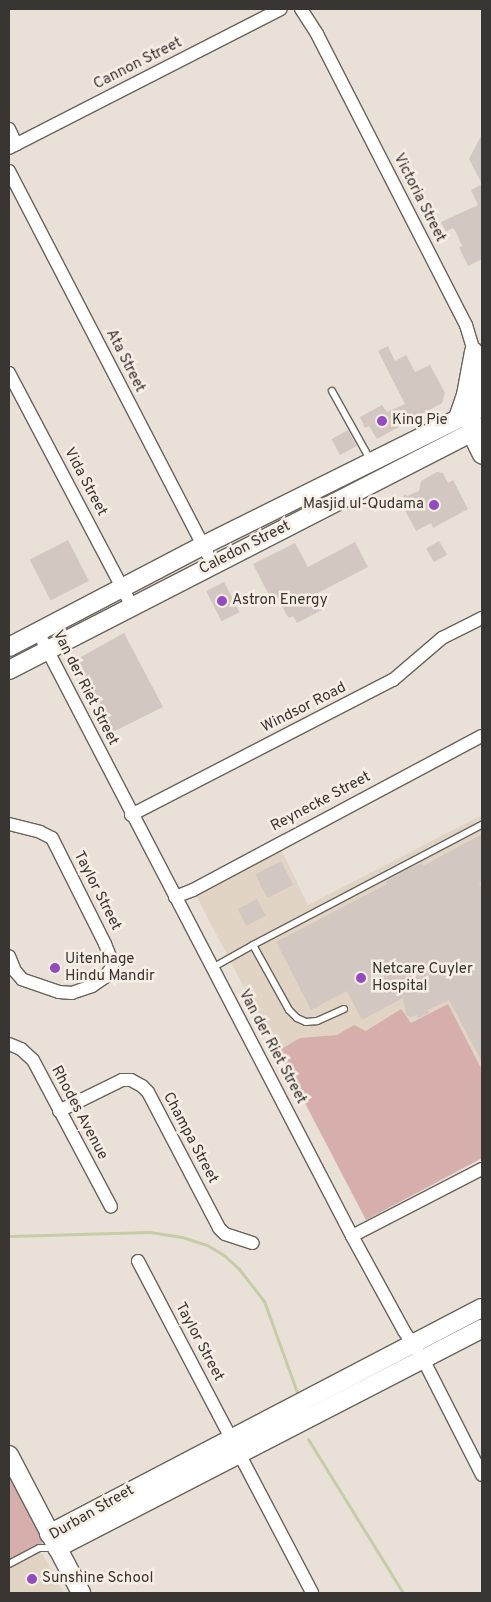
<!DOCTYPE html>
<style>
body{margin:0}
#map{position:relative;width:491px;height:1602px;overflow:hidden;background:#e9e1d8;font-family:Overpass,sans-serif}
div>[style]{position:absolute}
.built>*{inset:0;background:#e2d4c5}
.green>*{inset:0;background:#d6afac}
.stream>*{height:3px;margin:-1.5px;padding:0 1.5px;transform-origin:1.5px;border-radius:1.5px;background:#c4cda7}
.building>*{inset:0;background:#d3c7c2;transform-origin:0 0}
.roads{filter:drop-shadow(1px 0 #6a635b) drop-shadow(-1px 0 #6a635b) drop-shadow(0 1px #6a635b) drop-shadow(0 -1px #6a635b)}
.lane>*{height:6px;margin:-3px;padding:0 3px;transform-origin:3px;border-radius:3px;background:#fff}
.street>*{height:12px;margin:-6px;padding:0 6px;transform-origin:6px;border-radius:6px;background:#fff}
.secondary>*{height:18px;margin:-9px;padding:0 9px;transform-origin:9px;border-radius:9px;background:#fff}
.dots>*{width:14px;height:14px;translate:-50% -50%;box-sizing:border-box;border:2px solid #f7eee5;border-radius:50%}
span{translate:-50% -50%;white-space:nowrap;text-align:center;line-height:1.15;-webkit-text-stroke:5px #f7eee5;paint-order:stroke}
.street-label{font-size:15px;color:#383532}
.poi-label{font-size:15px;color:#383532}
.left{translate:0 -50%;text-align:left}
.right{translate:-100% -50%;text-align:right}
.frame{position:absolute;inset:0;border:10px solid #383532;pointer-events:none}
</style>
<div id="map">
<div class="built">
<i style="clip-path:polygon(482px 815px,482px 1158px,366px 1220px,193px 890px,278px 843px,308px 905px)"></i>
<i style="clip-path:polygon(39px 1548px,64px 1593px,9px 1593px,9px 1564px)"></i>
</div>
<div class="green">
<i style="clip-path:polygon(448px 1004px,482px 1070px,482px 1158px,366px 1220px,278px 1051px,300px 1038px,337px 1035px,354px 1025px,366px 1031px,401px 1009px,411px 1023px)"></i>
<i style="clip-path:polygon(9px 1474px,43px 1542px,39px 1548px,9px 1564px)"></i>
</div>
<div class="stream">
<i style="left:9px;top:1236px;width:141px;rotate:-1.6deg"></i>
<i style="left:150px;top:1232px;width:32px;rotate:9deg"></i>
<i style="left:182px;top:1237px;width:26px;rotate:18deg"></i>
<i style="left:207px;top:1245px;width:21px;rotate:31deg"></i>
<i style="left:225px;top:1256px;width:19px;rotate:43deg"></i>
<i style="left:239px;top:1269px;width:41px;rotate:52deg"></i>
<i style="left:264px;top:1301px;width:100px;rotate:70.1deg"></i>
<i style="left:308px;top:1439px;width:181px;rotate:58.3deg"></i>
</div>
<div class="building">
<i style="clip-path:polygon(482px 134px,482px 259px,468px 266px,459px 247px,462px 246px,455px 230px,452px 228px,446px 232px,441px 222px,478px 205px,471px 190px,482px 184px,469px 159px)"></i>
<i style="clip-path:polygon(388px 346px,395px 361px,406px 355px,415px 372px,430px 365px,445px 393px,442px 403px,377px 439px,369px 426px,365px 428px,360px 417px,382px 405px,387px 412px,405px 404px,378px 351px)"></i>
<i style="left:348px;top:430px;width:18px;height:19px;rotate:61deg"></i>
<i style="clip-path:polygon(437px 472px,443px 473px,448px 483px,453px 480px,468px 509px,433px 528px,431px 523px,416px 531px,400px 501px,405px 494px,407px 496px,419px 491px,421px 481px)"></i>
<i style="left:68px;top:540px;width:46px;height:43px;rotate:63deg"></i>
<i style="left:439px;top:541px;width:16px;height:15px;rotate:60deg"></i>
<i style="clip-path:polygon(355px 542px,368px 567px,318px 593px,326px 608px,297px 623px,293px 616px,289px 618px,286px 614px,278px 597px,271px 599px,253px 564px,295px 543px,308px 567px)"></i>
<i style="left:224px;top:582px;width:34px;height:20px;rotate:63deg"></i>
<i style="clip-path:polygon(124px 633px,163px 707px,113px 732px,100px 705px,96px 707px,72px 662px)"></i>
<i style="clip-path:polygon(482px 834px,482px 881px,479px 883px,482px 888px,482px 1062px,449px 1000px,428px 1010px,429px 1013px,418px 1018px,417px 1015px,411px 1017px,406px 1015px,403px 998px,362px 1020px,347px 991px,311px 1010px,276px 942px,387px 884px,386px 881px,406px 870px,422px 863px,423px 866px)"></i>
<i style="left:281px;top:861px;width:27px;height:29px;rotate:63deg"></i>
<i style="left:257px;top:899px;width:19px;height:22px;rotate:62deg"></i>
</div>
<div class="roads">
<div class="lane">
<i style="left:332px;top:391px;width:80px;rotate:60.9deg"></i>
<i style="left:212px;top:968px;width:47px;rotate:-29.3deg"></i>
<i style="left:344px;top:1009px;width:30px;rotate:156deg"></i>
<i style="left:317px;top:1021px;width:11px;rotate:175deg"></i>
<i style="left:306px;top:1022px;width:10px;rotate:-156deg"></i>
<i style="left:297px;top:1018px;width:11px;rotate:-135deg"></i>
<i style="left:289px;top:1010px;width:74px;rotate:-119deg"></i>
<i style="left:253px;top:945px;width:259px;rotate:-27.7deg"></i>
<i style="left:9px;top:1564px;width:34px;rotate:-28deg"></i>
<i style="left:39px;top:1548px;width:17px"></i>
</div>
<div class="street">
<i style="left:301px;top:9px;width:30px;rotate:57deg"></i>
<i style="left:317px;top:34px;width:327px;rotate:62.9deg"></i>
<i style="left:466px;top:325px;width:31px;rotate:73deg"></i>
<i style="left:475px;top:355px;width:24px;rotate:83deg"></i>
<i style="left:478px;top:379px;width:32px;rotate:97deg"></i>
<i style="left:9px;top:129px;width:17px;rotate:65deg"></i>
<i style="left:9px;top:148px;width:305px;rotate:-27.1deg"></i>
<i style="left:9px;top:171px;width:444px;rotate:62.6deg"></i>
<i style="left:9px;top:373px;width:263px;rotate:62.2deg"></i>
<i style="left:38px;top:632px;width:681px;rotate:62.53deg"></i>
<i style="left:352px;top:1236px;width:108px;rotate:61.3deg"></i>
<i style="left:404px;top:1331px;width:34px;rotate:56deg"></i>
<i style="left:423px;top:1359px;width:130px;rotate:63deg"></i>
<i style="left:131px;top:815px;width:295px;rotate:-27.3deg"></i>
<i style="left:393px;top:680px;width:65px;rotate:-40.6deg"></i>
<i style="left:442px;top:638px;width:45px;rotate:-26.6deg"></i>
<i style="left:9px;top:824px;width:32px;rotate:14deg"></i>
<i style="left:40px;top:832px;width:13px;rotate:27deg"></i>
<i style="left:52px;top:838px;width:119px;rotate:63.4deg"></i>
<i style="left:105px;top:944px;width:18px;rotate:68deg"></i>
<i style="left:112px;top:961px;width:6px;rotate:90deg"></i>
<i style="left:112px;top:967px;width:12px;rotate:125deg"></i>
<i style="left:105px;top:977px;width:16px;rotate:145deg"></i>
<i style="left:92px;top:986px;width:21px;rotate:161deg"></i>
<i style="left:72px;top:993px;width:13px;rotate:-176deg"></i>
<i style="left:59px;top:992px;width:39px;rotate:-161deg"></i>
<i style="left:22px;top:979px;width:11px;rotate:-131deg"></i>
<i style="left:15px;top:971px;width:16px;rotate:-112deg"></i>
<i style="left:175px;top:897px;width:19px;rotate:-21deg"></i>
<i style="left:193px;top:890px;width:327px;rotate:-28.1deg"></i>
<i style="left:9px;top:1044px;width:13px;rotate:23deg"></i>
<i style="left:21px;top:1049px;width:16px;rotate:43deg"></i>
<i style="left:33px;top:1060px;width:166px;rotate:62deg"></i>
<i style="left:59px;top:1111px;width:70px;rotate:-26.2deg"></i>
<i style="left:122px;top:1080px;width:9px"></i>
<i style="left:131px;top:1080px;width:13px;rotate:29deg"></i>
<i style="left:142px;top:1086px;width:8px;rotate:45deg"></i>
<i style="left:148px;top:1092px;width:153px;rotate:62.4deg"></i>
<i style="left:219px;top:1228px;width:8px;rotate:45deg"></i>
<i style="left:225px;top:1234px;width:29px;rotate:18deg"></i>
<i style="left:352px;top:1236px;width:146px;rotate:-27.3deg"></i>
<i style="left:138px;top:1261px;width:375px;rotate:62.3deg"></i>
</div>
<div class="secondary">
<i style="left:458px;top:418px;width:24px;rotate:-71deg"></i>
<i style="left:466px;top:395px;width:44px;rotate:-79.5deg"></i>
<i style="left:472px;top:422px;width:10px;rotate:96deg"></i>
<i style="left:471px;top:432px;width:25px;rotate:64deg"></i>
<i style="left:9px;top:647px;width:218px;rotate:-27.6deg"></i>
<i style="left:202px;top:546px;width:313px;rotate:-26.4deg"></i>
<i style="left:9px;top:670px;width:532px;rotate:-27.19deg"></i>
<i style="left:9px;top:1455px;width:156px;rotate:62.4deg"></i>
<i style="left:49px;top:1534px;width:488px;rotate:-27.6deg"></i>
<i style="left:57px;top:1548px;width:478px;rotate:-27.3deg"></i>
</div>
</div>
<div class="dots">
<i style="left:382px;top:421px;background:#934bbe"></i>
<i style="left:434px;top:505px;background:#934bbe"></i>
<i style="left:222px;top:601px;background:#934bbe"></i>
<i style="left:55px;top:968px;background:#934bbe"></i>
<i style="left:361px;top:978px;background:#934bbe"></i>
<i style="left:32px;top:1579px;background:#934bbe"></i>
</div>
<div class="street-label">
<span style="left:138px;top:64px;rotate:-27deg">Cannon Street</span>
<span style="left:419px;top:198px;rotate:63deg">Victoria Street</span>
<span style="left:125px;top:361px;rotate:63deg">Ata Street</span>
<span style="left:85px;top:482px;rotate:62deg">Vida Street</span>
<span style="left:245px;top:548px;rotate:-27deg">Caledon Street</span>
<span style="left:85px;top:688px;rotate:63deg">Van der Riet Street</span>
<span style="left:304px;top:708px;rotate:-27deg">Windsor Road</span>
<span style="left:321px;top:802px;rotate:-28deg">Reynecke Street</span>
<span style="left:97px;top:891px;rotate:63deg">Taylor Street</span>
<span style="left:272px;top:1047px;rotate:62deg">Van der Riet Street</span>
<span style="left:79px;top:1113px;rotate:62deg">Rhodes Avenue</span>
<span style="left:190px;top:1138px;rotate:62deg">Champa Street</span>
<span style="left:199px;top:1342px;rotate:62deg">Taylor Street</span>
<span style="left:92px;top:1513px;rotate:-30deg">Durban Street</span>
</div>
<div class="poi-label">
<span class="left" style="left:392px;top:421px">King Pie</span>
<span class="right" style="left:424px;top:505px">Masjid ul-Qudama</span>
<span class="left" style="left:232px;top:601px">Astron Energy</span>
<span class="left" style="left:65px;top:968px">Uitenhage<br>Hindu Mandir</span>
<span class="left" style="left:372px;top:978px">Netcare Cuyler<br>Hospital</span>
<span class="left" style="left:42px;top:1579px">Sunshine School</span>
</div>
<div class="frame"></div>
</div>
